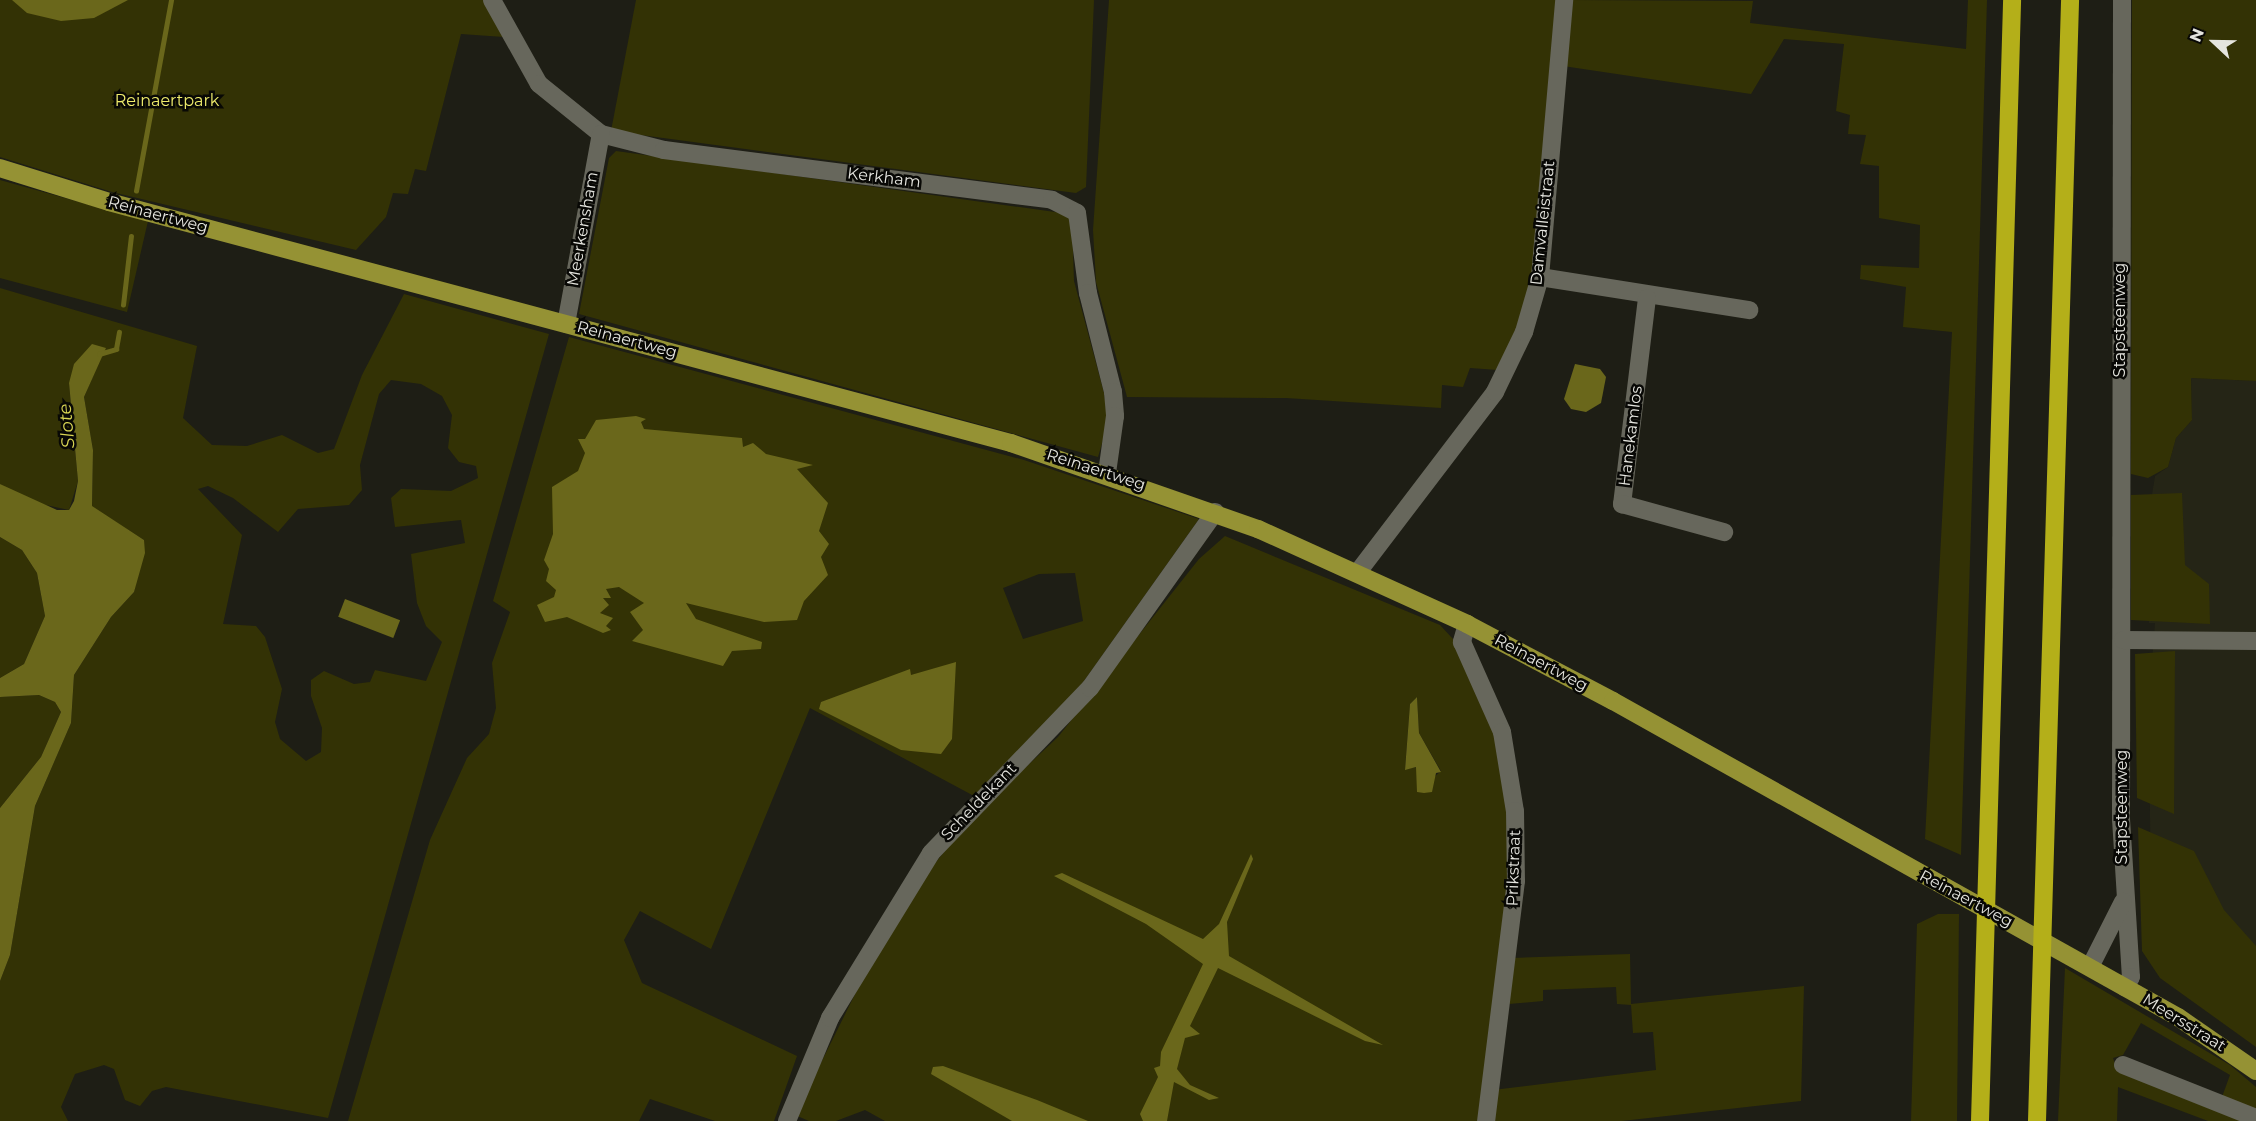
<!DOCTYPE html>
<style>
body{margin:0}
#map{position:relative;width:2256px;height:1121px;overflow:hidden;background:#1e1e15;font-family:Montserrat,sans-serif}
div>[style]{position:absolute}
.built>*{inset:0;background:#252516}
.green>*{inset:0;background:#333205}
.water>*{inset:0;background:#6a671b;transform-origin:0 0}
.stream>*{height:4.5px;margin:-2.25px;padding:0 2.25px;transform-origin:2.25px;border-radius:2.25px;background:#6a671b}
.minor>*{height:18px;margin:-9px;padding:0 9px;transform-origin:9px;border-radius:9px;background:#67675c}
.major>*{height:18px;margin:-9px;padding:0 9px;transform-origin:9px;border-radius:9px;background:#959234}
.highway>*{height:18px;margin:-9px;padding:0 9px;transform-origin:9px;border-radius:9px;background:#b4af19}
span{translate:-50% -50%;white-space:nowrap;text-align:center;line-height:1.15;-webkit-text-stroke:5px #080805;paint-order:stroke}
.park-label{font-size:16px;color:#efec6c}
.street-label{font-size:16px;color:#e5e5df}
.water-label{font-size:18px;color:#d9d654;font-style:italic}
.north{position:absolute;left:2184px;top:12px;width:60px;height:60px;-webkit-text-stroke:4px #080805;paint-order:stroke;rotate:292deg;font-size:16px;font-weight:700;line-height:24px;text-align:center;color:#e5e5df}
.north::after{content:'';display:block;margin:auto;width:21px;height:27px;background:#e5e5df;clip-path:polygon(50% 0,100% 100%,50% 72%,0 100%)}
</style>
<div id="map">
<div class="built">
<i style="clip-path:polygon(2191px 378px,2256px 381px,2256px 1026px,2151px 928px,2149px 701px,2155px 623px,2149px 623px,2149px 513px,2155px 476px,2168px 467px,2176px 438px,2192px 420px)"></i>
</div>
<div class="green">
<i style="clip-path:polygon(0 0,486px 0,504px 37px,461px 34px,426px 171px,415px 169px,408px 194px,393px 193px,386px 217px,356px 250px,112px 192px,0 157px)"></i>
<i style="clip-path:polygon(636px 0,1094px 0,1086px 187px,1076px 193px,611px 131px)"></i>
<i style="clip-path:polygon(1109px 0,1558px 0,1534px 267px,1524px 313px,1498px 370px,1470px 368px,1463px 387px,1442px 385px,1441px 408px,1286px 398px,1127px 397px,1096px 282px,1093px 230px)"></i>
<i style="clip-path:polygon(1569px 0,1753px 1px,1750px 23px,1966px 49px,1968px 0,1987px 0,1961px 855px,1925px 839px,1952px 332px,1903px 327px,1906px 287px,1860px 279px,1861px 265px,1919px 268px,1920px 225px,1879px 218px,1879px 166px,1860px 164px,1866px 135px,1848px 134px,1850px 115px,1836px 111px,1844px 44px,1784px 39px,1751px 94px,1563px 66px)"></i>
<i style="clip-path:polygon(2132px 0,2256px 0,2256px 381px,2191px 378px,2192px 420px,2176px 438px,2168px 467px,2148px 478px,2131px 474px)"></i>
<i style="clip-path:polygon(616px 151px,1062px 213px,1072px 221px,1074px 281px,1104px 393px,1108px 423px,1098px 457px,579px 314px,609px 158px)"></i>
<i style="clip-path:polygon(0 180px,148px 221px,127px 312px,0 278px)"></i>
<i style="clip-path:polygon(evenodd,0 288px,197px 346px,183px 418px,212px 445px,247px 446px,282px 435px,318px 453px,334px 449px,362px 375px,404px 294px,549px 334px,328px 1118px,166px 1087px,152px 1091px,140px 1106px,125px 1100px,114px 1069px,104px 1065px,75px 1074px,61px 1107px,68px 1121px,0 1121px,0 981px,10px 955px,35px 806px,71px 723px,74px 675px,111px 617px,134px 592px,144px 540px,92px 507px,93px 450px,84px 397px,105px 348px,69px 383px,78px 481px,69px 510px,32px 502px,0 484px,0 288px,391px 380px,421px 384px,442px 396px,452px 415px,448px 448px,459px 462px,476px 466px,478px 478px,451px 491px,401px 489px,391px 498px,395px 527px,461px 520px,465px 543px,411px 554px,417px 603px,426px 626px,442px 642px,426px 681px,375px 670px,370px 682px,354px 684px,324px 671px,311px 680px,311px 696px,322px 728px,321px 752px,306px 761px,280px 739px,275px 722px,282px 689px,265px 637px,256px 626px,223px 624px,242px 535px,198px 489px,208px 486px,233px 498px,278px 532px,298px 509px,349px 505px,362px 490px,360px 465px,379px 394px,391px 380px)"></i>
<i style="clip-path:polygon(evenodd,569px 337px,1024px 460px,1199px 519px,1074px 695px,974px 796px,810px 708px,711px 949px,640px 911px,624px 940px,642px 983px,797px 1056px,774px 1121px,715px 1121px,650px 1099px,639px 1121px,348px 1121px,430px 840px,467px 758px,489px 734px,496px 708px,492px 663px,510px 612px,493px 601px,569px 337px,1075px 573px,1083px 621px,1023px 639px,1003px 588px,1039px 574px,1075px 573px)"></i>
<i style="clip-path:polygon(2182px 493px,2185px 565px,2209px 584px,2210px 624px,2131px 620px,2131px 495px)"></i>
<i style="clip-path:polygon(evenodd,1225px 536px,1440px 625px,1453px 639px,1489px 716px,1505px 776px,1509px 875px,1493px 1090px,1656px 1070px,1653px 1032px,1633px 1033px,1631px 1005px,1617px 1004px,1616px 987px,1543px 990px,1543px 1001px,1509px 1004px,1512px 958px,1630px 954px,1631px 1004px,1804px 986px,1801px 1101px,1622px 1121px,885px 1121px,865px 1110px,836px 1121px,809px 1121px,795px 1115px,877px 950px,924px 876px,977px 813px,1058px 737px,1199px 559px,1225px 536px,1417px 697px,1419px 733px,1441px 771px,1417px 792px,1417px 767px,1405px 769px,1410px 704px,1417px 697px)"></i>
<i style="clip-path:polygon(0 537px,22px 550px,37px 573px,45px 616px,24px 664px,0 678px)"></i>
<i style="clip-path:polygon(2175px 651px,2174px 814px,2137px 798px,2135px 654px)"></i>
<i style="clip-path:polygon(39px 695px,55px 702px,61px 712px,41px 757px,0 808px,0 697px)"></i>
<i style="clip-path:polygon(2138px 827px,2194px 851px,2224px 910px,2256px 946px,2256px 1047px,2160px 978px,2142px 951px)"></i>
<i style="clip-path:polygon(1938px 914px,1959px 914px,1957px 1121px,1911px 1121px,1917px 924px)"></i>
<i style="clip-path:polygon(2065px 968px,2230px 1065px,2256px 1087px,2256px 1111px,2222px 1097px,2230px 1075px,2141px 1023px,2123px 1055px,2113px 1058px,2117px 1070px,2246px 1121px,2208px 1121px,2118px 1087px,2117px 1121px,2058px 1121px)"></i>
</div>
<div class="water">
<i style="clip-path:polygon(12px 0,128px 0,94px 18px,61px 21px,27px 13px)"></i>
<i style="clip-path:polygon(92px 344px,106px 348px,84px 397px,93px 450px,92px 506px,144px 540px,145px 553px,134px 592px,111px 617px,74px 675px,71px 723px,35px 806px,10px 955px,0 981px,0 808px,41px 757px,61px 712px,55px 702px,39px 695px,0 697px,0 678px,24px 664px,45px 616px,37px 573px,22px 550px,0 537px,0 484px,57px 510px,69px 510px,74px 501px,78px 481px,69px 383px,74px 364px)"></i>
<i style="clip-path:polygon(1575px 364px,1600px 369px,1606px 377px,1601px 403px,1586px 412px,1571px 409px,1564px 399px)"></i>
<i style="clip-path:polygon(636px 416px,646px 419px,641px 422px,644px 429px,742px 438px,743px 447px,753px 443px,766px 454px,813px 465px,797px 469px,828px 503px,819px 531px,829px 544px,821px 557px,828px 575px,804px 601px,797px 620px,764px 622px,686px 603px,696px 619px,762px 642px,761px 649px,732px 651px,723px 666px,632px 641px,643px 630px,630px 612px,644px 603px,619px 587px,606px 589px,611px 598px,603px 598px,609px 605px,600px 613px,613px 618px,606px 626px,611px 630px,603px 633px,567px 617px,545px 622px,537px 605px,554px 597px,556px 590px,546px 581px,549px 569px,544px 560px,553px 534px,552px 487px,578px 471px,585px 453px,578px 439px,585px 439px,596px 420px)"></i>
<i style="left:345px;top:599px;width:59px;height:19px;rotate:21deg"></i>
<i style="clip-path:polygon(956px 662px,952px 739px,941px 754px,901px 750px,819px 709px,821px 702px,910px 669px,911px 675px)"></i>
<i style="clip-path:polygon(1417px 697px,1419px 733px,1441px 772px,1436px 773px,1432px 792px,1424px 793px,1417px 792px,1416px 767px,1405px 770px,1410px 704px)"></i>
<i style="clip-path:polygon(1251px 854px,1253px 859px,1227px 922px,1229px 956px,1383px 1045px,1365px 1041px,1218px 968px,1190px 1026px,1200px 1034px,1185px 1038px,1177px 1069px,1190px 1085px,1219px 1098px,1209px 1100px,1174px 1082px,1167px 1121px,1143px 1121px,1140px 1114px,1158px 1077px,1154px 1068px,1160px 1066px,1161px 1052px,1203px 964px,1146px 924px,1054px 876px,1062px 873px,1203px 939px,1219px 924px)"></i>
<i style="clip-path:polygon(943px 1066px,1037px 1100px,1088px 1121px,1012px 1121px,931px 1074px,933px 1067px)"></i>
</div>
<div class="stream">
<i style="left:136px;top:191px;width:194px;rotate:-79.6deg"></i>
<i style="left:123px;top:305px;width:69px;rotate:-83.4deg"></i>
<i style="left:99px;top:354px;width:18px;rotate:-16deg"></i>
<i style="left:116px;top:349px;width:17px;rotate:-80deg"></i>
</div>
<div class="minor">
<i style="left:492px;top:0;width:96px;rotate:60.8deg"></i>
<i style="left:539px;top:84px;width:80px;rotate:38.9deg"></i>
<i style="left:601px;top:134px;width:65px;rotate:14.3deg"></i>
<i style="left:664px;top:150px;width:391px;rotate:7.3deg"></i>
<i style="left:1052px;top:200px;width:28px;rotate:27deg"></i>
<i style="left:1077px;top:213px;width:81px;rotate:82.2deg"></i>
<i style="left:1088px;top:293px;width:102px;rotate:75.8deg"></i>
<i style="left:1113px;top:392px;width:24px;rotate:85deg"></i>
<i style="left:1115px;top:416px;width:58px;rotate:98deg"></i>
<i style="left:2122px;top:0;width:819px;rotate:90.07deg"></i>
<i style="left:2121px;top:819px;width:158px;rotate:86.4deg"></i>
<i style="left:2131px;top:977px;width:12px;rotate:121deg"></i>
<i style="left:1540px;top:277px;width:212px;rotate:9deg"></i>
<i style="left:1647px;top:298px;width:208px;rotate:96.9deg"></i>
<i style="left:1622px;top:504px;width:106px;rotate:15.4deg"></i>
<i style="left:566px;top:324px;width:193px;rotate:-79.6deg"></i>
<i style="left:1358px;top:572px;width:226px;rotate:-52.7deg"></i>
<i style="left:1495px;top:392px;width:67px;rotate:-64.2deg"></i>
<i style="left:1524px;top:332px;width:57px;rotate:-73.8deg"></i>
<i style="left:1540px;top:277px;width:278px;rotate:-85deg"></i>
<i style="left:1467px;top:624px;width:19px;rotate:106deg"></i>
<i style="left:1462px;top:642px;width:98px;rotate:66deg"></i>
<i style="left:1502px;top:732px;width:80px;rotate:80.7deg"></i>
<i style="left:1515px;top:811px;width:70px;rotate:89.2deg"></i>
<i style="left:1516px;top:881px;width:242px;rotate:97.1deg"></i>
<i style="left:2123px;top:640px;width:133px;rotate:0.4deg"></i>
<i style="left:2090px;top:967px;width:73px;rotate:-63.1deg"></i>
<i style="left:2123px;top:1065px;width:143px;rotate:21.7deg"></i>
<i style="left:787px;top:1121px;width:112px;rotate:-67.3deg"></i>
<i style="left:830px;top:1018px;width:193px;rotate:-58.5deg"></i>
<i style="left:931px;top:853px;width:229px;rotate:-46.1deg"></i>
<i style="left:1090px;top:688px;width:216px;rotate:-54.6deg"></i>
</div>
<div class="major">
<i style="left:0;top:168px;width:114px;rotate:17.3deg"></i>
<i style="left:109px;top:202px;width:934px;rotate:14.96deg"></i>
<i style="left:1011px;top:443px;width:262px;rotate:19.2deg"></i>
<i style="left:1258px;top:529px;width:230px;rotate:24.4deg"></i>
<i style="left:1467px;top:624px;width:165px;rotate:27.8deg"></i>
<i style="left:1613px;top:701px;width:647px;rotate:29.22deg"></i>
<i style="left:2178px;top:1017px;width:95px;rotate:34.7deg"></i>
</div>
<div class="highway">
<i style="left:1980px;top:1121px;width:1121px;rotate:-88.36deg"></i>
<i style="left:2037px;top:1121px;width:1121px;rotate:-88.31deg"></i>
</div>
<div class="park-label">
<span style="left:167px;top:101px">Reinaertpark</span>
</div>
<div class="street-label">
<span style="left:884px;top:178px;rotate:7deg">Kerkham</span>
<span style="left:158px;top:215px;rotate:15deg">Reinaertweg</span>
<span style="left:1543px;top:223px;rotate:-84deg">Damvalleistraat</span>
<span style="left:583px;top:229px;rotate:-80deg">Meerkensham</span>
<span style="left:2120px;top:320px;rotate:-90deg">Stapsteenweg</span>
<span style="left:627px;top:340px;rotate:15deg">Reinaertweg</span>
<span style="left:1631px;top:436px;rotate:-83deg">Hanekamlos</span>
<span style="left:1096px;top:470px;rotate:18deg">Reinaertweg</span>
<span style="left:1541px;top:663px;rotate:28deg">Reinaertweg</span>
<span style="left:979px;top:802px;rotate:-46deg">Scheldekant</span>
<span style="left:2122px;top:807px;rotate:-90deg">Stapsteenweg</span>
<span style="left:1514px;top:868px;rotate:-88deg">Prikstraat</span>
<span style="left:1966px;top:899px;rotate:28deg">Reinaertweg</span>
<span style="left:2184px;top:1023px;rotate:32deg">Meersstraat</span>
</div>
<div class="water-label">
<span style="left:67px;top:426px;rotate:-95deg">Slote</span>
</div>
<div class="north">N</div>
</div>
